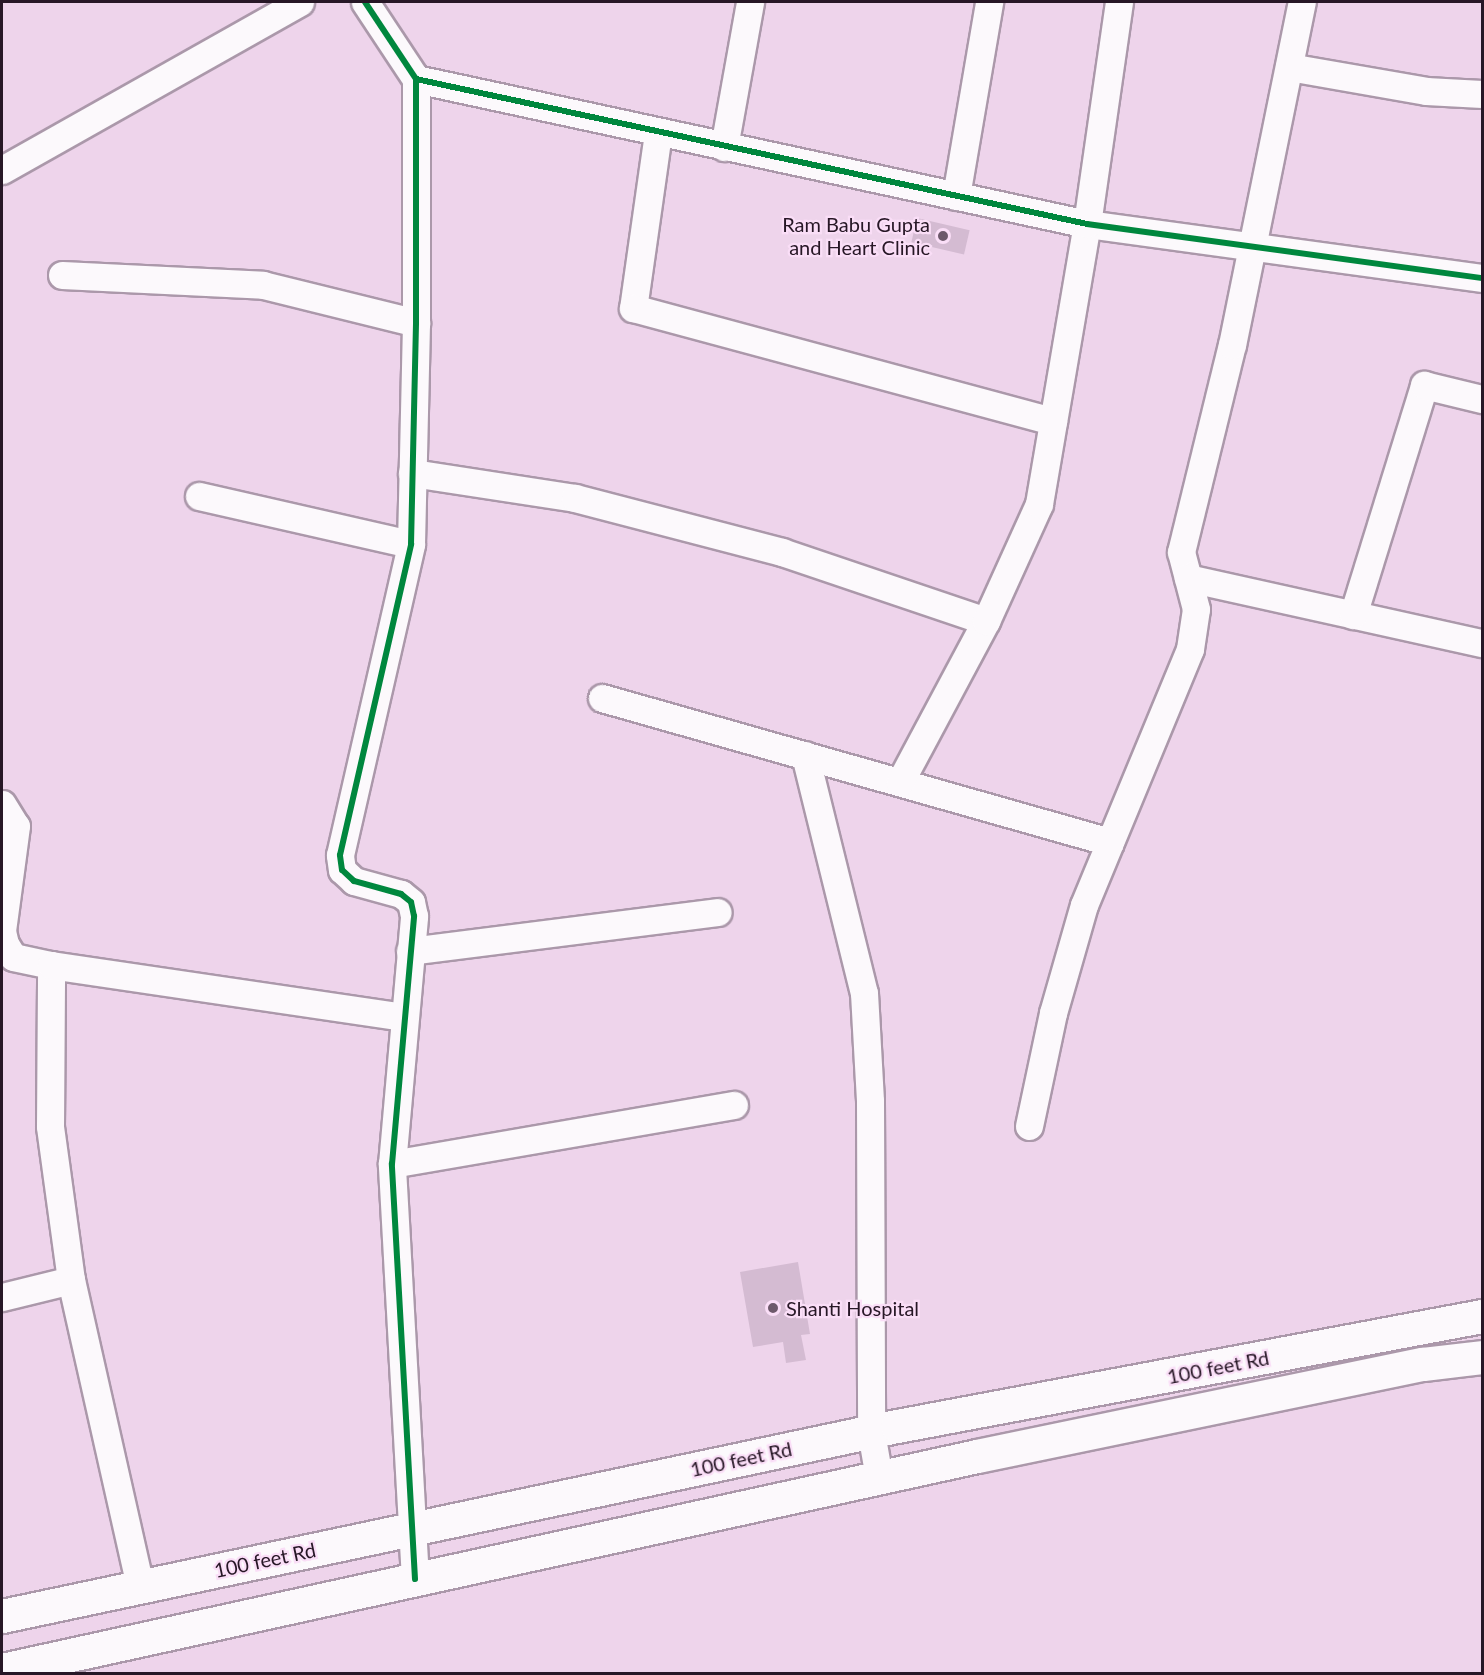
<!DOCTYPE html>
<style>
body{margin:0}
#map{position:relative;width:1484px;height:1675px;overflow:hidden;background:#eed4eb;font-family:Lato,sans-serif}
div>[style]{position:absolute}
.building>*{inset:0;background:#d4bbd2;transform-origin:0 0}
.roads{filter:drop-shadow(2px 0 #ab98aa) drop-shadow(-2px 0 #ab98aa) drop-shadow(0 2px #ab98aa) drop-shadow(0 -2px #ab98aa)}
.minor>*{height:27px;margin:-13.5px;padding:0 13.5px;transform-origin:13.5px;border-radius:13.5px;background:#fcf9fc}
.secondary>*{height:33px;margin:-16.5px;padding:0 16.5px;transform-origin:16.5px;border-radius:16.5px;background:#fcf9fc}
.cycleway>*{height:6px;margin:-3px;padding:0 3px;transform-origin:3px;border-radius:3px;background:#00873e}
.dots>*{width:16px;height:16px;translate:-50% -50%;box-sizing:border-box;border:3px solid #fadef7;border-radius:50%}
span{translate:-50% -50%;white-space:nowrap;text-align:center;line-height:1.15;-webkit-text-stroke:4.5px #fadef7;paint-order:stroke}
.poi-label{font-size:20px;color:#271726}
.right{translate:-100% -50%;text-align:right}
.left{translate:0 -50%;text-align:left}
.street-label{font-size:20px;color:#271726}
.frame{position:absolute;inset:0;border:3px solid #271726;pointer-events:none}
</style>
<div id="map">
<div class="building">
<i style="left:917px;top:218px;width:54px;height:25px;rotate:13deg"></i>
<i style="clip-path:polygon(798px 1262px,810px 1334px,801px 1335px,806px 1360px,786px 1363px,783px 1342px,753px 1347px,740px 1272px)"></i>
</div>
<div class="roads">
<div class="minor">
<i style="left:365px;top:2px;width:92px;rotate:56.5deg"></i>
<i style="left:416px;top:79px;width:686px;rotate:12.19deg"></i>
<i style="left:1087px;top:224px;width:399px;rotate:7.8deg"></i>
<i style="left:1289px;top:67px;width:139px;rotate:9.9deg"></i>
<i style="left:1426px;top:91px;width:56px;rotate:3.1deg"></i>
<i style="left:658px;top:133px;width:177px;rotate:98.1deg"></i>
<i style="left:633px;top:308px;width:435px;rotate:15.1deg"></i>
<i style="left:724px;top:147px;width:147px;rotate:-79.8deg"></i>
<i style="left:2px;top:170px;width:342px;rotate:-29.4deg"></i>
<i style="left:956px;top:196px;width:197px;rotate:-80.3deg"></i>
<i style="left:62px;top:275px;width:201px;rotate:2.8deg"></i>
<i style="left:263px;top:285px;width:158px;rotate:13.9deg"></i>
<i style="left:412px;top:473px;width:165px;rotate:8.7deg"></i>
<i style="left:575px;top:498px;width:214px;rotate:14.6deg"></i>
<i style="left:782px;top:552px;width:215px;rotate:18.7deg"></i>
<i style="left:199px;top:496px;width:217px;rotate:12.8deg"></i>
<i style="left:1188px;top:578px;width:301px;rotate:12.5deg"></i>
<i style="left:1353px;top:615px;width:241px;rotate:-72.8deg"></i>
<i style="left:1424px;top:385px;width:60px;rotate:13.6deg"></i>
<i style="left:602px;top:698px;width:528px;rotate:15.83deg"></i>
<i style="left:805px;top:755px;width:245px;rotate:76.1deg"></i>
<i style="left:864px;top:993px;width:108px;rotate:86.8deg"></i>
<i style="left:870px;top:1101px;width:331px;rotate:89.8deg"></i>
<i style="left:871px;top:1432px;width:47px;rotate:80.1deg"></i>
<i style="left:900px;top:782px;width:183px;rotate:-61.9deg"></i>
<i style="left:986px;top:621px;width:128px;rotate:-65.6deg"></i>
<i style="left:1039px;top:504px;width:284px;rotate:-80.3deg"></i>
<i style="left:1087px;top:224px;width:224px;rotate:-81.8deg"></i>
<i style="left:2px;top:804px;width:26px;rotate:58deg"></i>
<i style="left:16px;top:826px;width:106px;rotate:97.6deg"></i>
<i style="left:2px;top:931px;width:13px;rotate:77deg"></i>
<i style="left:5px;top:944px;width:15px;rotate:58deg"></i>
<i style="left:13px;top:957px;width:39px;rotate:12deg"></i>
<i style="left:410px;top:951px;width:310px;rotate:-7.2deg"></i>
<i style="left:1029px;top:1126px;width:116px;rotate:-78deg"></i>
<i style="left:1053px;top:1013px;width:112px;rotate:-74deg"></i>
<i style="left:1084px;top:905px;width:277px;rotate:-67.5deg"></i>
<i style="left:1190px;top:649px;width:40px;rotate:-81.5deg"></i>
<i style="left:1196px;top:609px;width:59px;rotate:-104.7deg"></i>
<i style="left:1181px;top:552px;width:213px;rotate:-76.2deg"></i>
<i style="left:1232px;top:345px;width:350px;rotate:-78.5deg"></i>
<i style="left:392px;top:1164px;width:347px;rotate:-9.8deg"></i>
<i style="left:2px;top:1297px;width:71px;rotate:-13.8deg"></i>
<i style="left:415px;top:1579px;width:416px;rotate:-93.2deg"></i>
<i style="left:392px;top:1164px;width:249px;rotate:-84.9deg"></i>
<i style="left:414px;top:916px;width:14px;rotate:-102deg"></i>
<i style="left:411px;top:902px;width:13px;rotate:-141deg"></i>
<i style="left:401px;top:894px;width:49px;rotate:-164.5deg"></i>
<i style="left:354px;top:881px;width:16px;rotate:-137deg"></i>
<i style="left:342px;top:870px;width:15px;rotate:-98deg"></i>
<i style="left:340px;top:855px;width:319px;rotate:-77.1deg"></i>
<i style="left:411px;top:544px;width:221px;rotate:-88.7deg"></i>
<i style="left:416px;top:323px;width:244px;rotate:-90deg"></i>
<i style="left:140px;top:1586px;width:314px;rotate:-102.7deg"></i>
<i style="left:71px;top:1280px;width:155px;rotate:-97.8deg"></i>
<i style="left:50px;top:1126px;width:161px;rotate:-89.6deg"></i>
<i style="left:51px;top:965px;width:356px;rotate:8.4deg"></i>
</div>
<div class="secondary">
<i style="left:2px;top:1616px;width:915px;rotate:-11.99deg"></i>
<i style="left:897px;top:1426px;width:595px;rotate:-10.65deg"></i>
<i style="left:2px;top:1670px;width:998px;rotate:-12.38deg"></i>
<i style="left:977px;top:1456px;width:455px;rotate:-11.7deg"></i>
<i style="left:1423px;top:1364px;width:59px;rotate:-6.8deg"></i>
</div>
</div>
<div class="cycleway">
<i style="left:365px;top:2px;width:92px;rotate:56.5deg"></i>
<i style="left:416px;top:79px;width:686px;rotate:12.19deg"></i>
<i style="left:1087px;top:224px;width:399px;rotate:7.8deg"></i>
<i style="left:415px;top:1579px;width:416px;rotate:-93.2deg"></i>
<i style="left:392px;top:1164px;width:249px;rotate:-84.9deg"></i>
<i style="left:414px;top:916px;width:14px;rotate:-102deg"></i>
<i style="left:411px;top:902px;width:13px;rotate:-141deg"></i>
<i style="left:401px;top:894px;width:49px;rotate:-164.5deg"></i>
<i style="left:354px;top:881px;width:16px;rotate:-137deg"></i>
<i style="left:342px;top:870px;width:15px;rotate:-98deg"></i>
<i style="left:340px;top:855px;width:319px;rotate:-77.1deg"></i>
<i style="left:411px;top:544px;width:221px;rotate:-88.7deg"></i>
<i style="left:416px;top:323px;width:244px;rotate:-90deg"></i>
</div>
<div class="dots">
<i style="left:943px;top:236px;background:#6d596b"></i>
<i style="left:773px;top:1308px;background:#6d596b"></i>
</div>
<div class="poi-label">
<span class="right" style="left:930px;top:236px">Ram Babu Gupta<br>and Heart Clinic</span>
<span class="left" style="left:786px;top:1308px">Shanti Hospital</span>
</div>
<div class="street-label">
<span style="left:1218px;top:1367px;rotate:-11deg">100 feet Rd</span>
<span style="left:741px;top:1459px;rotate:-12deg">100 feet Rd</span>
<span style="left:265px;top:1560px;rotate:-12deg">100 feet Rd</span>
</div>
<div class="frame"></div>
</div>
